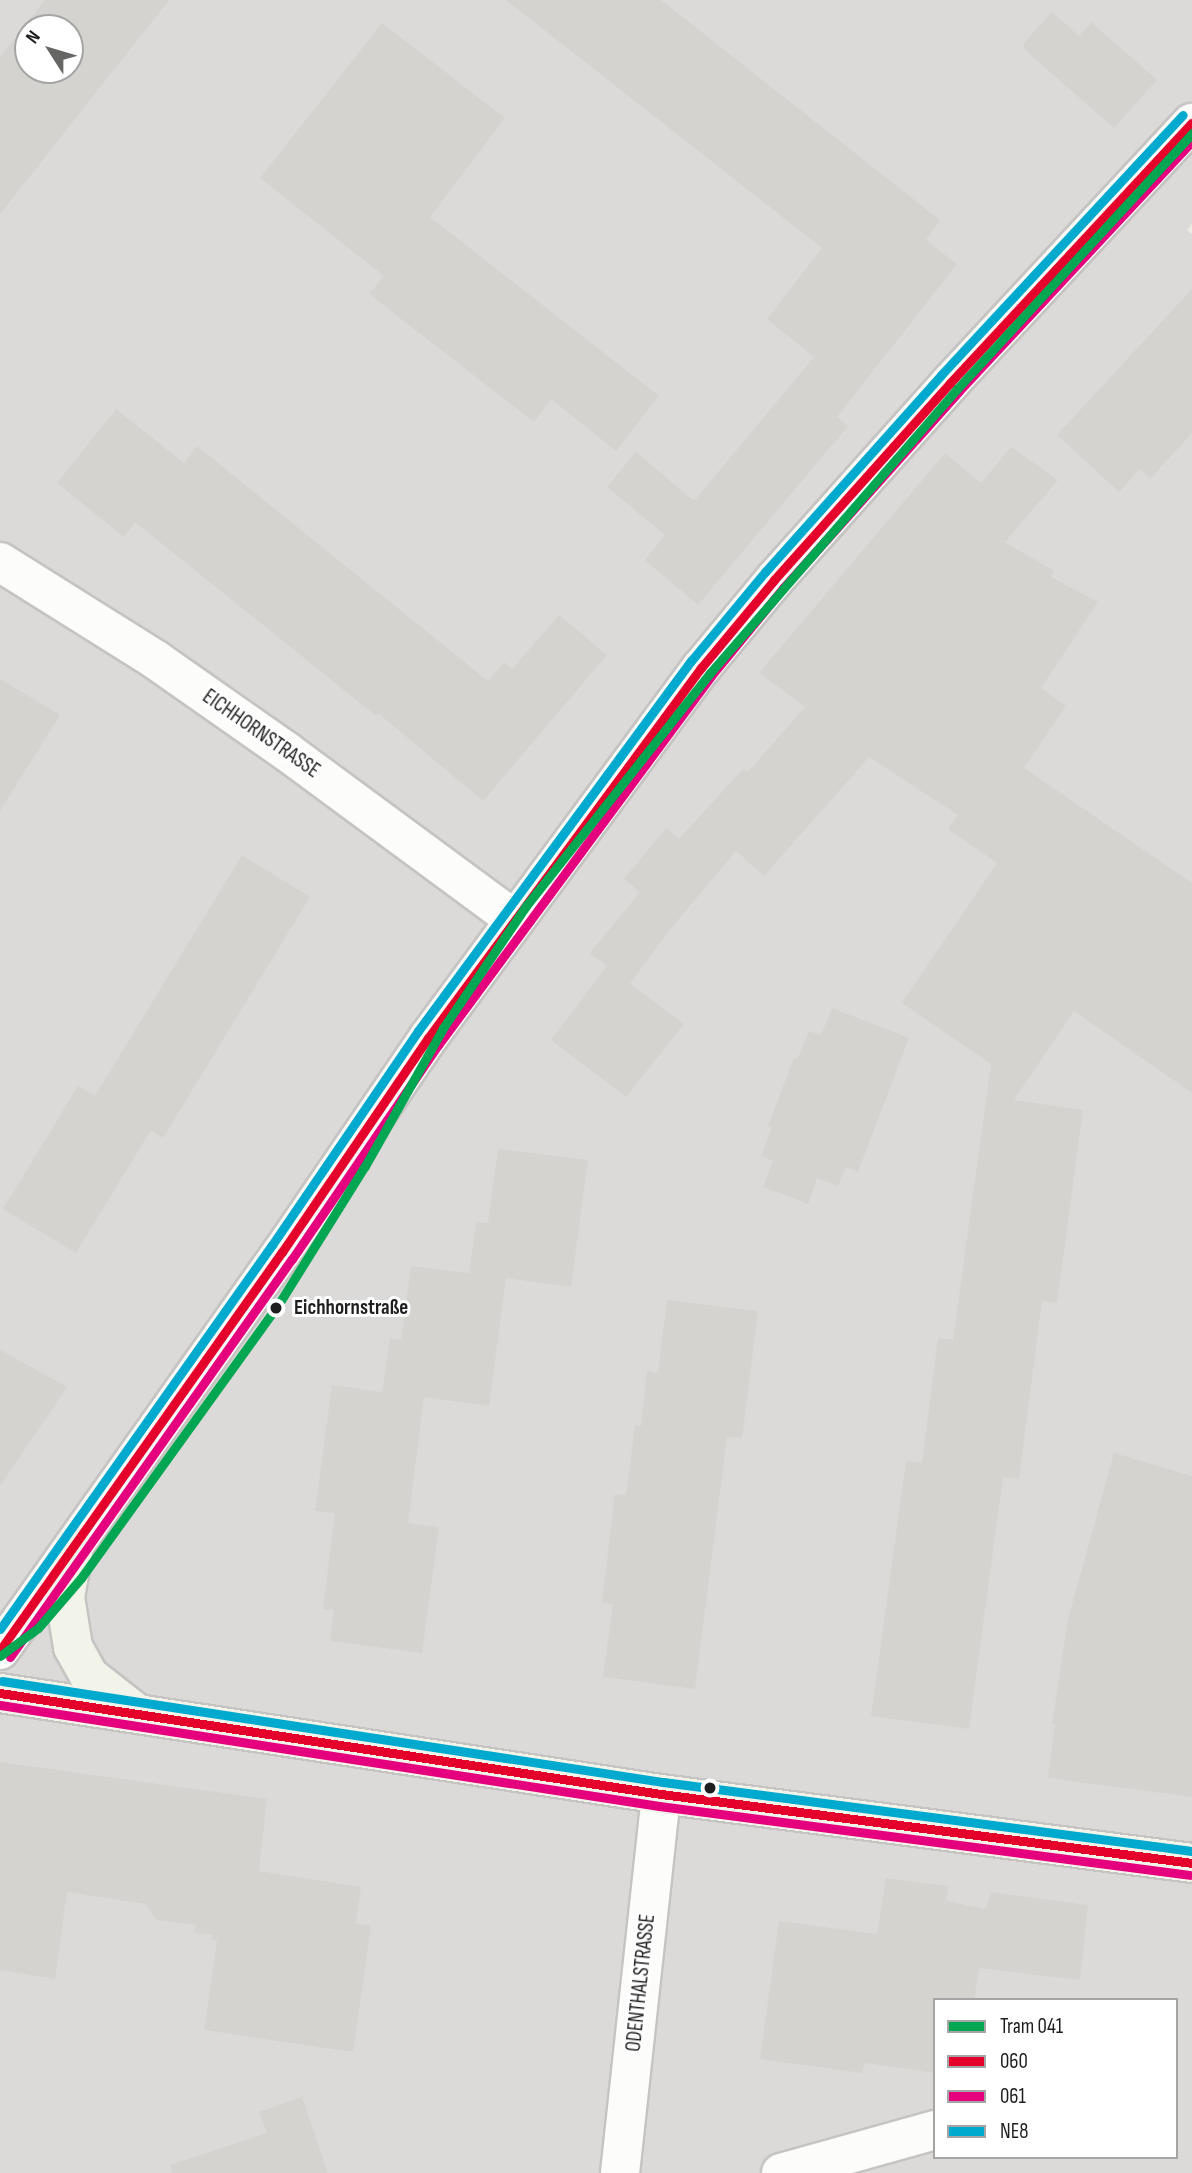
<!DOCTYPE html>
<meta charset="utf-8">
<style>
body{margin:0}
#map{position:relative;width:1192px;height:2173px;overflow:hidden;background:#edebe6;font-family:"Sofia Sans Condensed",sans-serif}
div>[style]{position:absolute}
.residential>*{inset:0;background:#dcdad8}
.building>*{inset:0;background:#d5d3cf}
.roads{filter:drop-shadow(2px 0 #c5c4c2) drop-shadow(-2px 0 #c5c4c2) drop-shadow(0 2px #c5c4c2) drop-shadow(0 -2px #c5c4c2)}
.minor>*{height:38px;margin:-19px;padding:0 19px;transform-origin:19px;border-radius:19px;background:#fcfcfb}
.tertiary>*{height:38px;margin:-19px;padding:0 19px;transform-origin:19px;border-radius:19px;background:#fcfcfb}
.secondary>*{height:38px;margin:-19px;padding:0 19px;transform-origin:19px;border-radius:19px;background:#f3f4e9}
.bus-1>*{height:9px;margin:-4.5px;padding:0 4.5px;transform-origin:4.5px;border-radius:4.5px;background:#e4002b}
.bus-2>*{height:9px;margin:-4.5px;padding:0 4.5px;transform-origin:4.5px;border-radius:4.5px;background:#e5007d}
.bus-3>*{height:9px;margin:-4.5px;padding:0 4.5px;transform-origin:4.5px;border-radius:4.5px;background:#00a9ce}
.tram-1>*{height:9px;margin:-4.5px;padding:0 4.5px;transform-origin:4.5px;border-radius:4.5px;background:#00a651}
.dots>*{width:19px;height:19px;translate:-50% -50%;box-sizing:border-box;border:4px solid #fff;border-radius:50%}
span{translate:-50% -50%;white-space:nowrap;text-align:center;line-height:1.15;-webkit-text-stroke:6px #fff;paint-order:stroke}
.street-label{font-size:21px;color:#1e1e1e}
.stop-label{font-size:21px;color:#1e1e1e;font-weight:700}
.left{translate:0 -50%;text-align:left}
.legend{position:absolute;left:933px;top:1998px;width:245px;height:161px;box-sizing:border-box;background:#fff;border:2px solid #a5a5a5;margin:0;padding:9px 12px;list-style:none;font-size:21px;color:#1e1e1e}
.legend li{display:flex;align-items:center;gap:14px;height:35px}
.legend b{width:35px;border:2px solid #a5a5a5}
.north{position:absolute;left:14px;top:14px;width:70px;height:70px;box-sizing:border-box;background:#fff;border:2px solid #a5a5a5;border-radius:50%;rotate:307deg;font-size:19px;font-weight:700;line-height:28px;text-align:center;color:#1e1e1e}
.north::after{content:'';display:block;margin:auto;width:24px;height:32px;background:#666664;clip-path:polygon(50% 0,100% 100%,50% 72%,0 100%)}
</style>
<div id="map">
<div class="residential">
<i style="clip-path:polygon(evenodd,0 0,1192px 0,1192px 224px,1187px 230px,1192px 234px,1192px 2173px,0 2173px,0 0,28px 28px,70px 28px,70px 70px,28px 70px,28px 28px,0 0,935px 2000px,1176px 2000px,1176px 2157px,935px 2157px,935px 2000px)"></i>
</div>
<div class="building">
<i style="clip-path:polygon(evenodd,45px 0,169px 0,0 214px,0 57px,45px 0,28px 28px,70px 28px,70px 70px,28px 70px,28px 28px)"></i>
<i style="clip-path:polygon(506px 0,661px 0,940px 220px,926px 240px,957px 264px,837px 417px,848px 426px,698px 605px,645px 560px,665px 535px,607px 487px,636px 452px,694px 501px,814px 357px,767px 319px,822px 248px)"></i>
<i style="clip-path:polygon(1052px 12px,1079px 36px,1091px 22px,1157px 80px,1114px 128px,1025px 50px,1023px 44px)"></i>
<i style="clip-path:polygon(382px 23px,505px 118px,430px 217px,659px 396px,616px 451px,551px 399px,534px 422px,369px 294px,384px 276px,260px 178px)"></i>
<i style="clip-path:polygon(1192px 289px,1192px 433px,1150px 479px,1140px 469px,1119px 492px,1057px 435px)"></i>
<i style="clip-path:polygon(116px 409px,184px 463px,197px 446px,488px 681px,504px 662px,512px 669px,559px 615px,607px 655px,483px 801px,378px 713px,376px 716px,135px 522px,124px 537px,57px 483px)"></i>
<i style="clip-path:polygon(1011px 447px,1058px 480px,1005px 542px,1054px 571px,1051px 577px,1098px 602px,1041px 688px,1066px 706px,1024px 768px,1192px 883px,1192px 1093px,1074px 1011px,1014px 1100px,1083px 1110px,1057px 1303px,1042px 1301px,1019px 1479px,1003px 1477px,969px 1729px,871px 1716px,906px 1461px,922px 1463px,938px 1338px,953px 1340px,991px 1064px,902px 1003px,997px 863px,948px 829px,958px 815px,869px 757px,764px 876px,736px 851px,668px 932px,630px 984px,684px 1024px,626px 1097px,551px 1040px,607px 966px,590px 953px,640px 892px,624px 879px,666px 828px,679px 839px,743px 769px,747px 773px,805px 707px,759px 673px,945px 453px,981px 483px)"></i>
<i style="clip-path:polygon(0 679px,60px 715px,0 811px)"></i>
<i style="clip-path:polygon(242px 855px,310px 897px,163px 1138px,151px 1130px,76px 1253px,3px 1209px,78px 1086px,95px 1096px)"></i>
<i style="clip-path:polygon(832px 1008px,909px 1038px,858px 1172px,846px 1167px,838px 1186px,817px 1178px,808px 1204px,763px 1187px,773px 1161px,761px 1156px,772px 1127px,768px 1126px,794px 1058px,797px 1060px,809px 1031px,821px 1035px)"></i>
<i style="clip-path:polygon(498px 1149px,588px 1160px,571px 1287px,469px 1273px,476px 1222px,488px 1223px)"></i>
<i style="clip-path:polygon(411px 1266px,506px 1278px,489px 1406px,424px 1397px,408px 1523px,439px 1527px,422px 1653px,330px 1641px,334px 1610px,323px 1609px,335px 1513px,315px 1511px,332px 1385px,382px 1392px,390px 1338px,401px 1340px)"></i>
<i style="clip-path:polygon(667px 1300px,758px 1311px,742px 1438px,727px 1437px,695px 1689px,603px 1677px,613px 1604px,602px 1602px,615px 1494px,626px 1495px,635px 1425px,641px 1426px,647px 1371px,658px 1373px)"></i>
<i style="clip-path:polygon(0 1350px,67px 1387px,0 1486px)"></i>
<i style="clip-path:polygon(1114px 1453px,1192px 1476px,1192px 1797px,1048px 1778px,1055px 1724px,1052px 1724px,1068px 1619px)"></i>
<i style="clip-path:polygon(0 1762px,267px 1799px,259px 1871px,361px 1887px,356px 1924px,371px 1925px,353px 2052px,204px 2030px,217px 1940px,211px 1939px,212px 1935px,194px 1933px,196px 1925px,157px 1920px,145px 1904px,67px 1892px,55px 1979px,0 1970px)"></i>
<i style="clip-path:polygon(886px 1878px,948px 1886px,946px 1901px,986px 1909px,991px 1892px,1088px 1905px,1080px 1980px,979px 1968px,974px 2000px,935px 2000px,935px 2073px,865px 2063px,862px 2073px,760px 2059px,779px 1921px,877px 1934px)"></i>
<i style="clip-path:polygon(302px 2097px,328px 2173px,172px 2173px,170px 2165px,267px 2133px,259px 2112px)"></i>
</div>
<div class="roads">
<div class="minor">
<i style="left:0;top:562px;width:184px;rotate:32.1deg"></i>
<i style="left:156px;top:660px;width:159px;rotate:35deg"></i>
<i style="left:286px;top:751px;width:283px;rotate:36.4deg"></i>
<i style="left:620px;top:2173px;width:381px;rotate:-83.8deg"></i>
<i style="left:781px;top:2173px;width:160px;rotate:-15.6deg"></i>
</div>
<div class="tertiary">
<i style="left:0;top:1650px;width:488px;rotate:-54.7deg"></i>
<i style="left:282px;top:1252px;width:259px;rotate:-55.7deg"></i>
<i style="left:428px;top:1038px;width:460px;rotate:-53.6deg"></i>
<i style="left:701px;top:668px;width:114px;rotate:-50.3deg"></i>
<i style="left:774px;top:580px;width:264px;rotate:-48.2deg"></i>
<i style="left:950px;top:383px;width:355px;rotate:-47.1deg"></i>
</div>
<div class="secondary">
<i style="left:74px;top:1546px;width:52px;rotate:100deg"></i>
<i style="left:65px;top:1597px;width:51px;rotate:80.9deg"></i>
<i style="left:73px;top:1647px;width:33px;rotate:61deg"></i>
<i style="left:89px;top:1676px;width:58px;rotate:38deg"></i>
<i style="left:0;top:1693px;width:669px;rotate:8.69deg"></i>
<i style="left:661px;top:1794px;width:535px;rotate:7.4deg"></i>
</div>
</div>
<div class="bus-1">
<i style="left:0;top:1650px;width:488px;rotate:-54.7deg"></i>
<i style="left:282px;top:1252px;width:259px;rotate:-55.7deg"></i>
<i style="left:428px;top:1038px;width:460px;rotate:-53.6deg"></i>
<i style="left:701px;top:668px;width:114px;rotate:-50.3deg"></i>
<i style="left:774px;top:580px;width:264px;rotate:-48.2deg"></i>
<i style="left:950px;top:383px;width:355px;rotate:-47.1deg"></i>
<i style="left:0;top:1693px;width:669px;rotate:8.69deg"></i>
<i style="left:661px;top:1794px;width:535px;rotate:7.4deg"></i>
</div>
<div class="bus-2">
<i style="left:10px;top:1657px;width:488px;rotate:-54.7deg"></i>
<i style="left:292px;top:1259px;width:259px;rotate:-55.7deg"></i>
<i style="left:438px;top:1045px;width:459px;rotate:-53.5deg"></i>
<i style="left:711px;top:676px;width:114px;rotate:-50.7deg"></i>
<i style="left:783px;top:588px;width:264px;rotate:-48.2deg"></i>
<i style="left:959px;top:391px;width:342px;rotate:-47deg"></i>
<i style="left:0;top:1705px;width:667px;rotate:8.71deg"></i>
<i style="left:659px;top:1806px;width:535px;rotate:7.4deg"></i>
</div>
<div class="bus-3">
<i style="left:0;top:1629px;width:471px;rotate:-54.7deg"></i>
<i style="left:272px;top:1245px;width:259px;rotate:-55.7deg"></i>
<i style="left:418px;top:1031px;width:460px;rotate:-53.6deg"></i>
<i style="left:691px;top:661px;width:116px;rotate:-50.3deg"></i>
<i style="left:765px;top:572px;width:264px;rotate:-48.2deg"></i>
<i style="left:941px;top:375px;width:355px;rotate:-47.1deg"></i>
<i style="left:2px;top:1681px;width:669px;rotate:8.69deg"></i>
<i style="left:663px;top:1782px;width:533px;rotate:7.43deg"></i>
</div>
<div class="tram-1">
<i style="left:0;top:1656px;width:47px;rotate:-36.4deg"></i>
<i style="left:38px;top:1628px;width:66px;rotate:-49.3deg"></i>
<i style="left:81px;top:1578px;width:337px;rotate:-54.2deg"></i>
<i style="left:278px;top:1305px;width:164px;rotate:-58deg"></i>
<i style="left:365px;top:1166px;width:159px;rotate:-60.5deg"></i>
<i style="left:443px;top:1028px;width:148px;rotate:-55.8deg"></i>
<i style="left:526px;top:906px;width:297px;rotate:-51.7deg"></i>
<i style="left:710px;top:673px;width:376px;rotate:-49deg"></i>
<i style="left:957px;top:389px;width:348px;rotate:-47.4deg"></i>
</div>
<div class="dots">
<i style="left:276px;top:1308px;background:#1e1e1e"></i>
<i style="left:710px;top:1788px;background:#1e1e1e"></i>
</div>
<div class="street-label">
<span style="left:261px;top:734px;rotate:35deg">EICHHORNSTRASSE</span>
<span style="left:641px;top:1983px;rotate:-84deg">ODENTHALSTRASSE</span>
</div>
<div class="stop-label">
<span class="left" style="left:294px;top:1308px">Eichhornstraße</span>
</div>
<ul class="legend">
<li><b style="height:9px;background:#00a651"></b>Tram 041</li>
<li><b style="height:9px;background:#e4002b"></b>060</li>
<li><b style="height:9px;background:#e5007d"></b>061</li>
<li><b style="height:9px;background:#00a9ce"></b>NE8</li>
</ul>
<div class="north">N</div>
</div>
